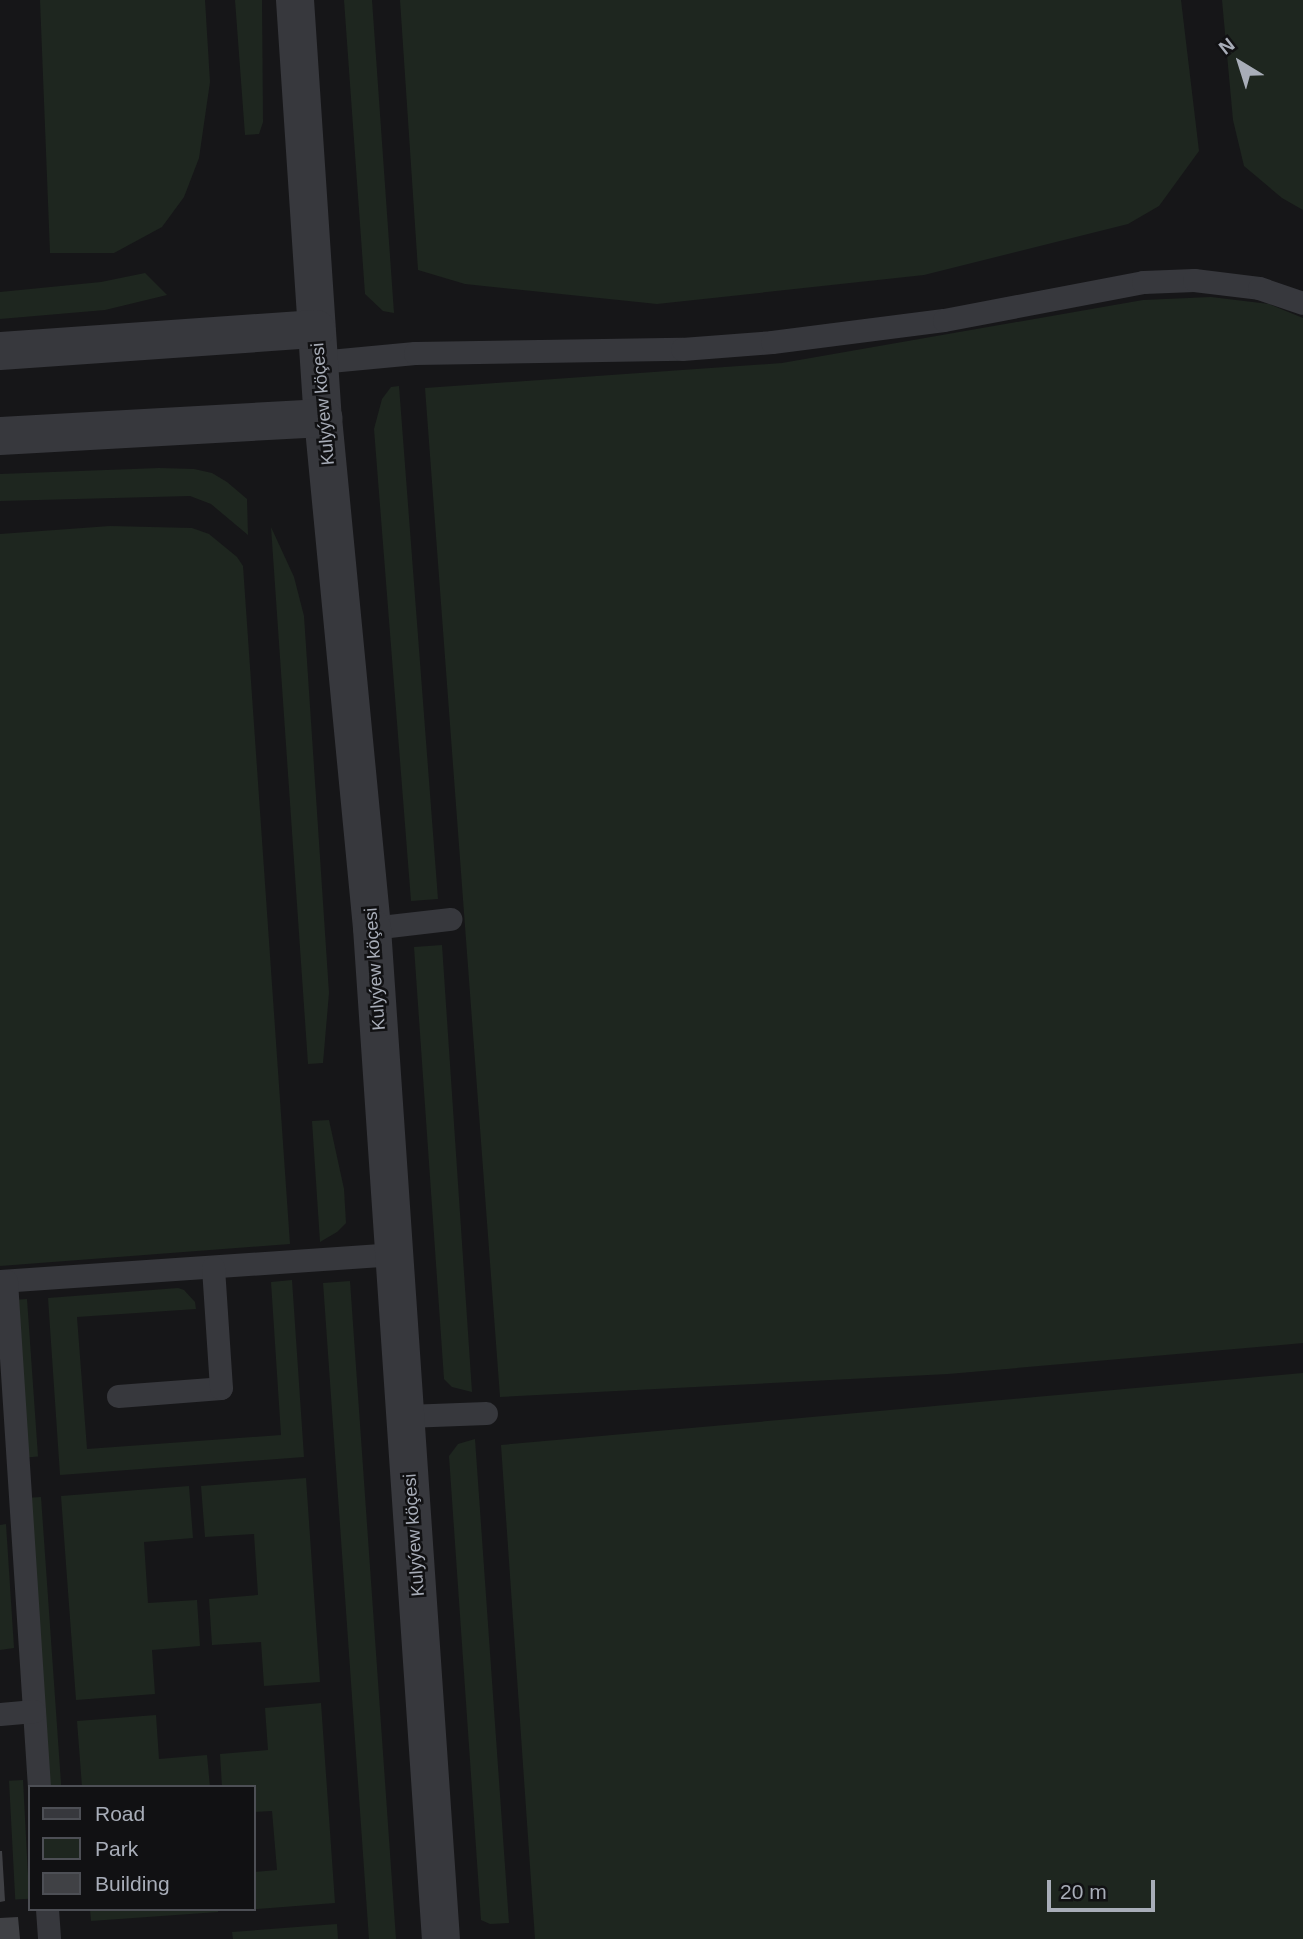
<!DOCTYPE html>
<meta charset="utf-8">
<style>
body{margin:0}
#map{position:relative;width:1303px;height:1939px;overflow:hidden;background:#161618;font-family:Helvetica,sans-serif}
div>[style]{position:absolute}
.green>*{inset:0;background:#1e261f;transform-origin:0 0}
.building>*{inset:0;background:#404145}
.service>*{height:23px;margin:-11.5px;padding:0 11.5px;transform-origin:11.5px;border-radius:11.5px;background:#37383d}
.tertiary>*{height:38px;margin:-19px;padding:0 19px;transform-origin:19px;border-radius:19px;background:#37383d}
span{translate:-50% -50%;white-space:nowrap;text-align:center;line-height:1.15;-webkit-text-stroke:5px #111113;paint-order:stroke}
.street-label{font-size:18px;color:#a8adb8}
.legend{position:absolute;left:28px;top:1785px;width:228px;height:126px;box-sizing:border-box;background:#111113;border:2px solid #4d4f55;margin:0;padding:9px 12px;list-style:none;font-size:21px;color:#a8adb8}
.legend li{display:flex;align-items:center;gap:14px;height:35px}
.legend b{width:35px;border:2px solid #4d4f55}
.north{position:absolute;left:1205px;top:28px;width:70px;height:70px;-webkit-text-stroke:5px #111113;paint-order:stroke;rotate:322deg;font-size:19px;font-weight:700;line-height:28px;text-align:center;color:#a8adb8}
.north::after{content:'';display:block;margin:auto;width:24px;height:32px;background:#a8adb8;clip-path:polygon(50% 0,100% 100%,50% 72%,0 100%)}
.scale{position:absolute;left:1047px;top:1880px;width:108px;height:32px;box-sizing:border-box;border:4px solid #a8adb8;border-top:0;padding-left:9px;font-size:21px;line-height:24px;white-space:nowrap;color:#a8adb8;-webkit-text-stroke:5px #111113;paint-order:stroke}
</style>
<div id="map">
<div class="green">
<i style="clip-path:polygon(40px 0,205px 0,210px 82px,199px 158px,184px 197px,162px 227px,114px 253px,50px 253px)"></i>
<i style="clip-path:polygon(235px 0,262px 0,263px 122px,259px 134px,245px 135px)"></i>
<i style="clip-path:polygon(344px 0,372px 0,394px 313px,383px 311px,365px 294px)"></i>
<i style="clip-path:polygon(400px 0,1181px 0,1199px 151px,1159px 206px,1128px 224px,924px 275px,657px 304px,465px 284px,418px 270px)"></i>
<i style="clip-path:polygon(1222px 0,1303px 0,1303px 210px,1282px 198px,1244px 166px,1233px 120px)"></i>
<i style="clip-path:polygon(145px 273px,167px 295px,105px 310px,0 319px,0 292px,101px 282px)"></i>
<i style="clip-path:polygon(1211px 297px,1269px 304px,1303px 318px,1303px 1343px,948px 1374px,500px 1397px,425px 388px,782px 363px,1143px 300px)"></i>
<i style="clip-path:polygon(399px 386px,438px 899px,411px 901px,374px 429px,382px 399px,391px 387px)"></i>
<i style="clip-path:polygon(159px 468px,194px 469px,212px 473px,227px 482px,247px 499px,248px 535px,211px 504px,190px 496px,0 501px,0 474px)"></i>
<i style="clip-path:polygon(110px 526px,192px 528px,209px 534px,237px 557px,243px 566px,290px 1244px,0 1266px,0 534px)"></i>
<i style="clip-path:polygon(271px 527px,294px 577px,304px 616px,329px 993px,323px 1063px,308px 1064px)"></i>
<i style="clip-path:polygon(442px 945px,472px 1392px,452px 1387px,444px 1379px,414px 947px)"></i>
<i style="clip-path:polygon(329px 1120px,344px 1189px,346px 1223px,337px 1232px,320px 1242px,312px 1121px)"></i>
<i style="clip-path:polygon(292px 1280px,304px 1457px,60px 1475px,48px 1298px,178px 1288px,184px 1290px,195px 1302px,196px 1309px,77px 1317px,87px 1449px,281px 1435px,271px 1282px)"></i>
<i style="left:350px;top:1281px;width:660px;height:27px;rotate:86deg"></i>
<i style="left:27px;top:1299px;width:158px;height:11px;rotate:86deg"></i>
<i style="clip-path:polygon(1303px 1373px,1303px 1939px,535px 1939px,501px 1445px)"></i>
<i style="clip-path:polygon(475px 1439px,509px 1923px,490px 1924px,481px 1920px,449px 1456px,458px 1444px)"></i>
<i style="clip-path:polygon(306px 1478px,320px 1682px,264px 1686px,261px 1642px,212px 1645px,209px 1599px,258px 1595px,254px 1534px,205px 1537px,201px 1486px)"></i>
<i style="clip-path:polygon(189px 1486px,193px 1538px,144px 1542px,148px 1603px,197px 1600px,200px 1646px,152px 1650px,155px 1694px,76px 1700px,61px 1496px)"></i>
<i style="left:41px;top:1497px;width:291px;height:12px;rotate:86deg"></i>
<i style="clip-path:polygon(6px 1524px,14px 1648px,0 1650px,0 1525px)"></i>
<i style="clip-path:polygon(321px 1703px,335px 1903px,230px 1911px,254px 1909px,254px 1872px,277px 1870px,272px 1811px,254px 1812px,254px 1787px,222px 1787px,220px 1754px,268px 1750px,265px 1708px)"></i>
<i style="clip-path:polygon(156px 1715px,159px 1759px,207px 1755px,210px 1787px,82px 1787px,77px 1721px)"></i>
<i style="left:23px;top:1780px;width:119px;height:14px;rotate:87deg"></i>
<i style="clip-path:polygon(90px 1909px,218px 1909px,218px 1912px,91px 1921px)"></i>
<i style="clip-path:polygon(337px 1924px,338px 1939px,233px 1939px,232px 1932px)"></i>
</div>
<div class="building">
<i style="clip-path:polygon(0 1851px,2px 1851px,5px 1901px,0 1902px)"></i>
<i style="clip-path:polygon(18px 1917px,20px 1939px,0 1939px,0 1918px)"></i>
</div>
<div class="service">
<i style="left:319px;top:362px;width:96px;rotate:-5.4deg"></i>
<i style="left:415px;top:353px;width:267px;rotate:-0.9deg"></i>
<i style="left:682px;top:349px;width:90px;rotate:-4.4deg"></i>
<i style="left:772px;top:342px;width:173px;rotate:-7.3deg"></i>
<i style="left:944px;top:320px;width:203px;rotate:-10.8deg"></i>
<i style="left:1143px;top:282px;width:51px;rotate:-2.2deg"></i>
<i style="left:1194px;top:280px;width:65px;rotate:7deg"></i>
<i style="left:1259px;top:288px;width:46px;rotate:18.8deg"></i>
<i style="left:372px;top:928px;width:79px;rotate:-6.6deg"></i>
<i style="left:0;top:1281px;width:396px;rotate:-3.9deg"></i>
<i style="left:6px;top:1281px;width:507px;rotate:86.27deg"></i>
<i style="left:118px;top:1396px;width:103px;rotate:-4.4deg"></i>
<i style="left:221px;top:1388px;width:121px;rotate:-93.8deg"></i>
<i style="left:406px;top:1416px;width:80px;rotate:-2.1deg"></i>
<i style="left:0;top:1714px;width:34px;rotate:-5deg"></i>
<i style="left:47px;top:1909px;width:30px;rotate:86deg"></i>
</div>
<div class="tertiary">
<i style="left:295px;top:0;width:419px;rotate:86.2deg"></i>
<i style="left:323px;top:418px;width:512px;rotate:84.51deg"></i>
<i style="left:372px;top:928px;width:1013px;rotate:86.1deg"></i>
<i style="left:0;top:351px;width:317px;rotate:-4deg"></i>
<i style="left:0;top:436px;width:324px;rotate:-3.2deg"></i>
</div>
<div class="street-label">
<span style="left:323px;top:404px;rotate:-95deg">Kulyýew köçesi</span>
<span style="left:375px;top:969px;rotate:-94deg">Kulyýew köçesi</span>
<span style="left:414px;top:1535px;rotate:-94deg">Kulyýew köçesi</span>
</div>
<ul class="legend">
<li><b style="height:9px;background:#37383d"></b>Road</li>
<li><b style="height:19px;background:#1e261f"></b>Park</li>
<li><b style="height:19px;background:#404145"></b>Building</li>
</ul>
<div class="north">N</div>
<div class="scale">20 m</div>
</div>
